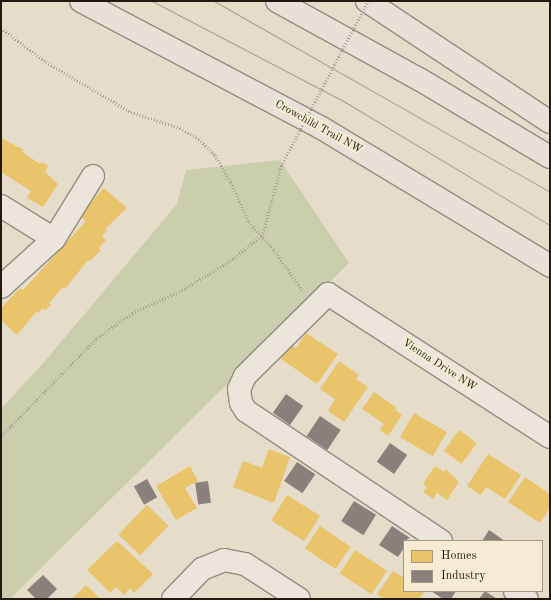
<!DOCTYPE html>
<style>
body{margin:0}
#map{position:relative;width:551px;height:600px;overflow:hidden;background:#e6dcca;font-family:"Old Standard TT",serif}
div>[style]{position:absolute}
.green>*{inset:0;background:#cbcead}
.homes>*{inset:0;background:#e9c46a;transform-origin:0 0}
.industry>*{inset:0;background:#8a817c;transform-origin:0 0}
.path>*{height:2.5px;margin-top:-1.25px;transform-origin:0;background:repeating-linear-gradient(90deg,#a5a098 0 1px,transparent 0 3px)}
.roads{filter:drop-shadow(1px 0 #928c80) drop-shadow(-1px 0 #928c80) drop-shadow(0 1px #928c80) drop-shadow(0 -1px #928c80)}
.minor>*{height:22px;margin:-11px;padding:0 11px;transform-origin:11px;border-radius:11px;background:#ebe5dc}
.highway>*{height:22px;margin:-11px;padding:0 11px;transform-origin:11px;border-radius:11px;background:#e7e1d7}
.tram>*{height:1px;margin:-0.5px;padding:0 0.5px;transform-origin:0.5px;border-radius:0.5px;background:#a5a098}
.path-bridge>*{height:2.5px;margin-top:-1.25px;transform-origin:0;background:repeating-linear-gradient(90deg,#a5a098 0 1px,transparent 0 3px)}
span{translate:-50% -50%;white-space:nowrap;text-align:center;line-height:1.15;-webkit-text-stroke:4px #f7ebd4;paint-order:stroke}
.street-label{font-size:11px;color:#221a11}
.frame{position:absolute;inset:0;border:2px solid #221a11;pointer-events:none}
.legend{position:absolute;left:403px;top:540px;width:140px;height:52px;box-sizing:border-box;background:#f7ebd4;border:1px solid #a29786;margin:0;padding:5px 7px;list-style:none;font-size:12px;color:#221a11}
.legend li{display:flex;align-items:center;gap:8px;height:20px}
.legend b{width:20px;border:1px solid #a29786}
</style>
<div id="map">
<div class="green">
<i style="clip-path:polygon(280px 160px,349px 263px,10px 599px,1px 599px,1px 409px,45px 361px,177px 204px,186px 170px)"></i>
</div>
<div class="homes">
<i style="clip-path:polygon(1px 138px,24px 150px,22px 152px,40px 164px,42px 162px,48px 166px,45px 172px,58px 184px,43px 207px,27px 198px,31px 191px,1px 172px)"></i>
<i style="clip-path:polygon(104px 188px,127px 208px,105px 229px,107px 230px,102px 236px,106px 240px,99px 248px,101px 250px,90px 261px,88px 260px,65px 289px,63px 287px,49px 303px,51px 305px,45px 310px,43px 308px,38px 313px,36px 312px,17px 335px,1px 320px,1px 308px,20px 288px,23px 290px,86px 221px,79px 215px)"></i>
<i style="clip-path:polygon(306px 333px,338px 354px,317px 384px,281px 359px,290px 344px,296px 348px)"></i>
<i style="clip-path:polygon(339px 361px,359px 375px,356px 379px,368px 387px,344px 422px,328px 411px,335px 399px,320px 389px)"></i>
<i style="clip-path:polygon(374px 392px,397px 408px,395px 410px,402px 415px,388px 436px,380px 430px,384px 424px,362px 409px)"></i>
<i style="left:414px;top:413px;width:38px;height:28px;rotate:30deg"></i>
<i style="left:459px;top:430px;width:22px;height:26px;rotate:36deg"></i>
<i style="clip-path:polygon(269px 449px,290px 457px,274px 503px,233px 487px,243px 461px,262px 468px)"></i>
<i style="clip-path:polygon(488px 454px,521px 475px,505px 499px,486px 487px,481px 495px,467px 486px)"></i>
<i style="clip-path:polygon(190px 466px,198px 481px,185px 488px,197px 508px,176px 520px,156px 486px)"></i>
<i style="clip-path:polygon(435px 466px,444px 472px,446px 469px,459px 482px,447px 500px,437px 493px,433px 499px,423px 492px,427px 487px,423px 484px)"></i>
<i style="clip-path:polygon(525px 477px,550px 494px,550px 508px,540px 523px,508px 502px)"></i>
<i style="left:287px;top:495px;width:39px;height:30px;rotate:32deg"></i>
<i style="left:147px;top:505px;width:30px;height:41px;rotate:44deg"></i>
<i style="left:320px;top:526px;width:37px;height:27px;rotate:34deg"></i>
<i style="clip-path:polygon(117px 541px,153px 574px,134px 593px,130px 588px,124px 595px,116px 587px,110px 593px,87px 570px)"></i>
<i style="left:355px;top:550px;width:38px;height:28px;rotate:33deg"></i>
<i style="clip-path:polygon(393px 571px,404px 578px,404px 591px,424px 592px,419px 599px,384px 599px,377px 594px)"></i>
<i style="clip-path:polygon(86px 585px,100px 599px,72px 599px)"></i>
</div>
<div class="industry">
<i style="left:286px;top:394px;width:21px;height:23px;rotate:35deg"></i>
<i style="left:320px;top:416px;width:25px;height:24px;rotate:34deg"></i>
<i style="left:390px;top:443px;width:21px;height:23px;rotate:35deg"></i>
<i style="left:297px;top:462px;width:22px;height:23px;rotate:34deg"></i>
<i style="left:147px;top:479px;width:21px;height:15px;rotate:61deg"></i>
<i style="left:208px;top:481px;width:22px;height:13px;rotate:82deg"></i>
<i style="left:354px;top:501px;width:26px;height:24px;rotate:32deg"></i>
<i style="clip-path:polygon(392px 526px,410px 538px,404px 541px,404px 548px,398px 557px,379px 545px)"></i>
<i style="clip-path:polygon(489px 530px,505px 541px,482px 541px)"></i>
<i style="clip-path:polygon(43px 575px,57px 589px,47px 599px,36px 599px,27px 590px)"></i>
<i style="clip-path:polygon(431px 591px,456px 591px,451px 599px,443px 599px)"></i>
<i style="clip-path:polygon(485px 591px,497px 599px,479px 599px)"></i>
</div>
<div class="path">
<i style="left:1px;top:28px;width:56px;rotate:37.1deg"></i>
<i style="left:46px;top:62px;width:99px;rotate:30.5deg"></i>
<i style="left:131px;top:112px;width:52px;rotate:18.1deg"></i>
<i style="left:180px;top:128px;width:22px;rotate:30deg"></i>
<i style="left:199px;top:139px;width:23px;rotate:45deg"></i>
<i style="left:215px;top:155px;width:31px;rotate:59deg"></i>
<i style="left:231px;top:182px;width:44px;rotate:65.8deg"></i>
<i style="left:249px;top:222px;width:38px;rotate:48deg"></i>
<i style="left:274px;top:250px;width:50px;rotate:54.7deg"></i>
<i style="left:262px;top:236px;width:73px;rotate:-74.8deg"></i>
<i style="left:1px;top:436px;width:137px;rotate:-45.6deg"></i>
<i style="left:97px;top:338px;width:43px;rotate:-35.5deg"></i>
<i style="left:132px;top:313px;width:51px;rotate:-24.1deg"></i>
<i style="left:179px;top:292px;width:60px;rotate:-31.3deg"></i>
<i style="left:230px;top:261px;width:40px;rotate:-39deg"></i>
</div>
<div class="roads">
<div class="minor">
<i style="left:1px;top:206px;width:62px;rotate:31.9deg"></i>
<i style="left:1px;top:287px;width:72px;rotate:-42.2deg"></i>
<i style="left:54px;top:239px;width:74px;rotate:-58.2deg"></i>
<i style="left:441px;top:541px;width:234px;rotate:-146.3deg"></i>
<i style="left:246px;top:411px;width:9px;rotate:-122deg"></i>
<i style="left:241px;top:403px;width:14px;rotate:-98deg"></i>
<i style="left:239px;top:389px;width:14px;rotate:-65deg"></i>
<i style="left:245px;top:376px;width:117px;rotate:-44.7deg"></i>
<i style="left:328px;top:294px;width:264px;rotate:32.8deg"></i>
<i style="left:515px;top:591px;width:14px;rotate:34deg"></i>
<i style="left:173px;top:599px;width:42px;rotate:-46deg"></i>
<i style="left:202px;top:569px;width:24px;rotate:-22deg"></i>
<i style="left:224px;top:560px;width:21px;rotate:11deg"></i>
<i style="left:245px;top:564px;width:64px;rotate:32.9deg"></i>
</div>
<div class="highway">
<i style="left:81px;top:1px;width:270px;rotate:27.8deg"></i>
<i style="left:320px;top:127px;width:269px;rotate:31.1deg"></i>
<i style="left:277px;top:1px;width:162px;rotate:28.8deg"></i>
<i style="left:419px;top:79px;width:152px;rotate:30.8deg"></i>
<i style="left:367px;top:1px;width:219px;rotate:33.5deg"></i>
</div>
</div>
<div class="tram">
<i style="left:152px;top:1px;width:218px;rotate:27.6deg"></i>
<i style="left:345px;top:102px;width:239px;rotate:31deg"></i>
<i style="left:214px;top:1px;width:386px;rotate:29.6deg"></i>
</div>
<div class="path-bridge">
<i style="left:281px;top:166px;width:187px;rotate:-62.2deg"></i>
</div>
<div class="street-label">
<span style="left:318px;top:128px;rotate:29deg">Crowchild Trail NW</span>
<span style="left:439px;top:366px;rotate:33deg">Vienna Drive NW</span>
</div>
<div class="frame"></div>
<ul class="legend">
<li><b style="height:11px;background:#e9c46a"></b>Homes</li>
<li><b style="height:11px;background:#8a817c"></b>Industry</li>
</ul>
</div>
